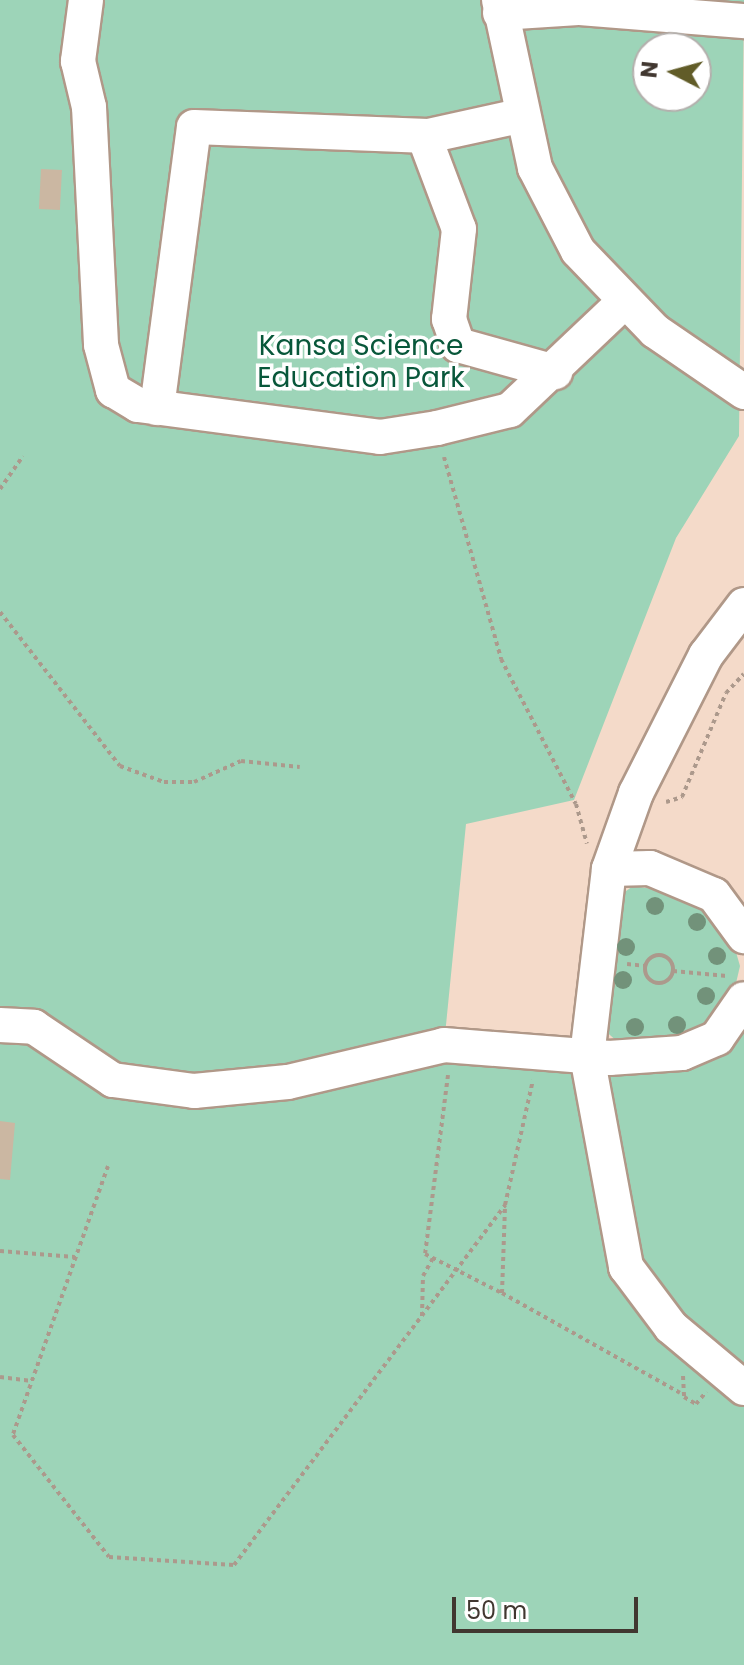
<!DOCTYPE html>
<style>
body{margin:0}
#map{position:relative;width:744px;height:1665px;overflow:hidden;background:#f4dac9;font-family:Poppins,sans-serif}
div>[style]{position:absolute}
.green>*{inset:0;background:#9dd4b8}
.building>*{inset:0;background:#cbb7a2;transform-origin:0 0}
.path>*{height:4px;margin-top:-2px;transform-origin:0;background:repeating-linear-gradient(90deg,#ac998c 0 4px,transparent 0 8px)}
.path>.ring{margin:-2px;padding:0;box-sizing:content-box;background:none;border:4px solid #ac998c;border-radius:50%}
.roads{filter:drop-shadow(2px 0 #b09888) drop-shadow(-2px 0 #b09888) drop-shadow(0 2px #b09888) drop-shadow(0 -2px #b09888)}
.minor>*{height:34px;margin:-17px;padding:0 17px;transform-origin:17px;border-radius:17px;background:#fff}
.trees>*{width:18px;height:18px;margin:-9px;border-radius:50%;background:#72927a}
span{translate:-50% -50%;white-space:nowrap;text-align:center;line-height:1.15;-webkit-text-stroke:7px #fff;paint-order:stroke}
.park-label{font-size:28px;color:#08573a}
.north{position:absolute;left:632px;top:32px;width:80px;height:80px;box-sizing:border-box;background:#fff;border:2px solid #b3afac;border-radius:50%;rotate:276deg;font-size:22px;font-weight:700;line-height:32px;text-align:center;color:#413730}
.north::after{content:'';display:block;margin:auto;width:28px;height:36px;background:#615c28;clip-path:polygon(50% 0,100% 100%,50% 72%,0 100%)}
.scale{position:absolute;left:452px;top:1597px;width:186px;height:36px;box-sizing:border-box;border:4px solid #413730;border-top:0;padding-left:10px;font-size:24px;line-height:28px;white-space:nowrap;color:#413730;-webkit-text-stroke:6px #fff;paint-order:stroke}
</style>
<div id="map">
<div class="green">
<i style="clip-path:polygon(evenodd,0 0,744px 0,739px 436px,676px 538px,574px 800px,466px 824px,444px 1045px,682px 1053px,744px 999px,744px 1665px,0 1665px,0 0,648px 48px,696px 48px,696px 96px,648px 96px,648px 48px)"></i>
<i style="clip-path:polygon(633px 886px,693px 895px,729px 928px,740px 966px,733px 996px,702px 1036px,620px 1044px,601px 1027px,611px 902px)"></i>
</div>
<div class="building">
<i style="left:41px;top:169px;width:21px;height:40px;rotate:3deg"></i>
<i style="clip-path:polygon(0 1121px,15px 1123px,10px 1180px,0 1179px)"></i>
</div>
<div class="path">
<i style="left:444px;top:457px;width:210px;rotate:74.2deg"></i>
<i style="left:501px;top:659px;width:163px;rotate:62.7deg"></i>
<i style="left:576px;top:804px;width:41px;rotate:74.6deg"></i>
<i style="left:0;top:489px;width:40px;rotate:-55.1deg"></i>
<i style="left:0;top:612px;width:195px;rotate:52.1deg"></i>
<i style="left:120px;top:766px;width:47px;rotate:20deg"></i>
<i style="left:164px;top:782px;width:30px"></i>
<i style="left:194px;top:782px;width:51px;rotate:-24.1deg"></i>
<i style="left:241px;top:761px;width:59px;rotate:5.8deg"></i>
<i style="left:666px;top:802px;width:17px;rotate:-17deg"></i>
<i style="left:682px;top:797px;width:113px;rotate:-67.1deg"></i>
<i style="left:726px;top:693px;width:26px;rotate:-47deg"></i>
<i class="ring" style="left:645px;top:955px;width:24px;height:24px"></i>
<i style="left:627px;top:964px;width:18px;rotate:6deg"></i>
<i style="left:673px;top:971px;width:54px;rotate:5.3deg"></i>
<i style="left:448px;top:1075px;width:180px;rotate:97.3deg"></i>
<i style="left:425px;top:1254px;width:86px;rotate:26.9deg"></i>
<i style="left:502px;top:1293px;width:85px;rotate:-88deg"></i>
<i style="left:108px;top:1166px;width:285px;rotate:109.5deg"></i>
<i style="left:13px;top:1435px;width:155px;rotate:51.8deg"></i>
<i style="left:109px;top:1557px;width:125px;rotate:3.7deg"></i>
<i style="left:234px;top:1565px;width:451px;rotate:-53deg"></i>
<i style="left:505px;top:1205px;width:128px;rotate:-77.4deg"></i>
<i style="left:0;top:1251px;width:75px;rotate:4.6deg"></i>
<i style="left:502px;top:1293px;width:204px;rotate:29.3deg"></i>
<i style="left:422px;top:1316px;width:40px;rotate:-88.6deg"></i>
<i style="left:423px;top:1276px;width:21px;rotate:-61deg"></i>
<i style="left:683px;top:1376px;width:21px;rotate:87deg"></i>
<i style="left:684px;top:1397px;width:14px;rotate:30deg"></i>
<i style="left:696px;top:1404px;width:16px;rotate:-50deg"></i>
<i style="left:0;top:1377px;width:32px;rotate:7deg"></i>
</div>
<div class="roads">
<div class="minor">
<i style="left:86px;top:0;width:62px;rotate:97.5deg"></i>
<i style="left:78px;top:61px;width:47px;rotate:76.6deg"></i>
<i style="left:89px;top:107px;width:238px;rotate:87.1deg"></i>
<i style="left:101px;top:345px;width:47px;rotate:75.1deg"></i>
<i style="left:113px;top:390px;width:29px;rotate:31deg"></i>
<i style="left:138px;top:405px;width:244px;rotate:7.5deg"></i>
<i style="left:380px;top:437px;width:58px;rotate:-9deg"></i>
<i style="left:437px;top:428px;width:75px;rotate:-13.9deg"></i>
<i style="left:510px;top:410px;width:157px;rotate:-43.5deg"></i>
<i style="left:499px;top:0;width:172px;rotate:77.9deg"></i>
<i style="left:535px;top:168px;width:93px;rotate:62.6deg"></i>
<i style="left:578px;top:251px;width:111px;rotate:46.1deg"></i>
<i style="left:655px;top:331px;width:108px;rotate:34.4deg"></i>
<i style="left:500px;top:13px;width:78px;rotate:-3.7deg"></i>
<i style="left:578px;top:8px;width:167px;rotate:4.5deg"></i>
<i style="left:424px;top:136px;width:99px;rotate:69.4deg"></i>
<i style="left:459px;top:229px;width:91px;rotate:96.3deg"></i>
<i style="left:449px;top:319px;width:28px;rotate:71deg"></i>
<i style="left:458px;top:345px;width:101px;rotate:15.6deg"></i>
<i style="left:157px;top:408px;width:283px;rotate:-82.5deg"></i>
<i style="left:194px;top:127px;width:234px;rotate:2.2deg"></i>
<i style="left:428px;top:136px;width:94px;rotate:-12.3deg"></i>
<i style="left:744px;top:605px;width:63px;rotate:127.2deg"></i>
<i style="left:706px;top:655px;width:155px;rotate:116.9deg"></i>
<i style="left:636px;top:793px;width:81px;rotate:109.6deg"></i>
<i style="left:609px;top:869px;width:188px;rotate:96.7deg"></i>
<i style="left:587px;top:1056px;width:215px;rotate:79.5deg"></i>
<i style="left:626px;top:1267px;width:75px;rotate:53.1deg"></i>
<i style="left:671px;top:1327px;width:95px;rotate:39.9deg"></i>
<i style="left:609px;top:869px;width:41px;rotate:-1.4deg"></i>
<i style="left:650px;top:868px;width:69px;rotate:22.9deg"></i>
<i style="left:714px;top:895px;width:51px;rotate:53.8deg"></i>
<i style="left:0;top:1025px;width:34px;rotate:3deg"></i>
<i style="left:34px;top:1027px;width:95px;rotate:33.9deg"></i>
<i style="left:113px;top:1080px;width:82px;rotate:7.7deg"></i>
<i style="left:194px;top:1091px;width:94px;rotate:-5.5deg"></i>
<i style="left:288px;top:1082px;width:160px;rotate:-13.3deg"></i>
<i style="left:444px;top:1045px;width:166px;rotate:4.5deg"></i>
<i style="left:609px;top:1058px;width:73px;rotate:-3.9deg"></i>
<i style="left:682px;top:1053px;width:38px;rotate:-23deg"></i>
<i style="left:717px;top:1038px;width:47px;rotate:-55.3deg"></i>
</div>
</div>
<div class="trees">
<i style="left:655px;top:906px"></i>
<i style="left:697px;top:922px"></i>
<i style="left:626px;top:947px"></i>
<i style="left:717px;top:956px"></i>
<i style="left:623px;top:980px"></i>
<i style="left:706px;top:996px"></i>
<i style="left:677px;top:1025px"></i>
<i style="left:635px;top:1027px"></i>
</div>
<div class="park-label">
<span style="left:361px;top:362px">Kansa Science<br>Education Park</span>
</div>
<div class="north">N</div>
<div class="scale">50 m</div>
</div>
